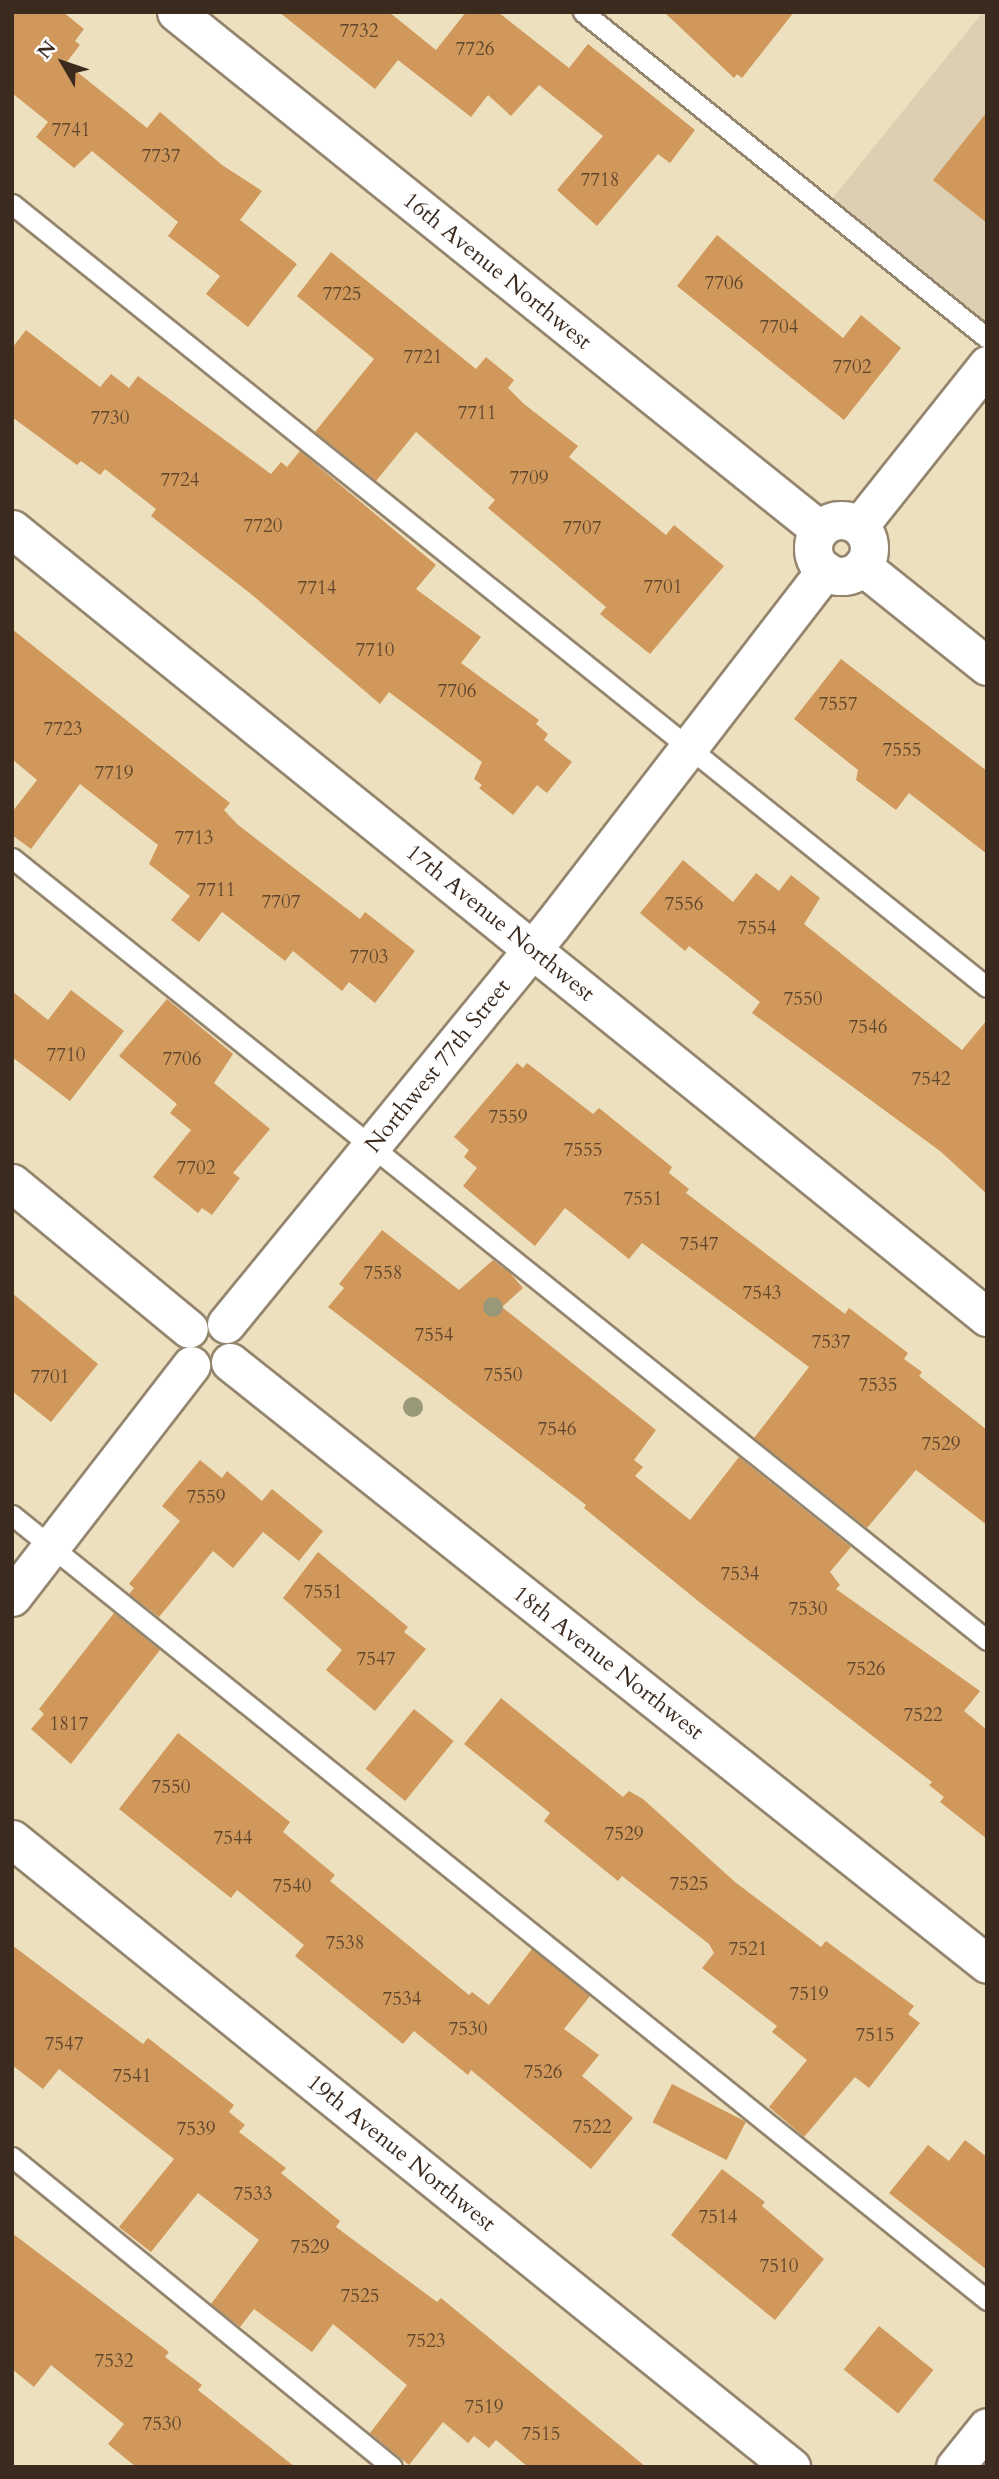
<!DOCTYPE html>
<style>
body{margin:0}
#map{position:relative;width:999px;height:2479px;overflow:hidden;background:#ede0be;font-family:Cardo,serif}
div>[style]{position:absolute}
.built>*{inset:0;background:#ddcfb1}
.building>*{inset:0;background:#d0985b;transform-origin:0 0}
.roads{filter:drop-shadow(2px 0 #94856e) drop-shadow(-2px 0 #94856e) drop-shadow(0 2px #94856e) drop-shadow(0 -2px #94856e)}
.service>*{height:19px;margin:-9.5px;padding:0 9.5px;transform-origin:9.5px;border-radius:9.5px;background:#fff}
.minor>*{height:37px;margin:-18.5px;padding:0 18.5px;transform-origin:18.5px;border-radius:18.5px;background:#fff}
.minor>.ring{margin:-18.5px;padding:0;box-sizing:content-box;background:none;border:37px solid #fff;border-radius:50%}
.trees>*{width:20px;height:20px;margin:-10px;border-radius:50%;background:#999879}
span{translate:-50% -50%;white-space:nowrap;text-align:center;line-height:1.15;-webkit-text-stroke:7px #fff;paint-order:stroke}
.number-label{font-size:19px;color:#60462d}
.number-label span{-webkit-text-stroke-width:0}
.street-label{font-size:23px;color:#3b2a1e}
.frame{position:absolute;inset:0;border:14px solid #3b2a1e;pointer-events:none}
.north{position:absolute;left:28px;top:28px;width:70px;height:70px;-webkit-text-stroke:5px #fff;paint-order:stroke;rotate:309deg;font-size:19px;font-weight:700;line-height:28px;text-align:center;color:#3b2a1e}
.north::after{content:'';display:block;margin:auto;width:24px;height:32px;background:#3b2a1e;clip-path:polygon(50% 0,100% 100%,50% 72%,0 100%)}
</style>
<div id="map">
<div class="built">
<i style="clip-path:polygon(983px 12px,987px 12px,987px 348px,819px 215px)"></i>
</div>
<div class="building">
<i style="clip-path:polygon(12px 12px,63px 12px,84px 29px,75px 41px,80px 45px,66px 63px,147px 128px,160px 112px,222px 165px,262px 191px,240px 220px,297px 264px,248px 327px,206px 294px,220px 276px,168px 236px,178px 222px,92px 151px,74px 168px,36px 137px,48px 122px,12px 93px)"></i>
<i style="clip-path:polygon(279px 12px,389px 12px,436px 50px,466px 12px,498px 12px,569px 68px,588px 44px,695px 130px,670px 163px,658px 154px,597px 226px,557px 190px,603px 136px,539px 85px,511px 116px,488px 95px,471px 117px,398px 60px,375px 89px)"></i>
<i style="clip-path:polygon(664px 12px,794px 12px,742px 78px,737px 74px,734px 78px)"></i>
<i style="clip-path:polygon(987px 112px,987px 223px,933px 180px)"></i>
<i style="clip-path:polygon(717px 235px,843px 338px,861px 315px,901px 348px,844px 420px,677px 286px)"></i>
<i style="clip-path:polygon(331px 252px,476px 369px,486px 357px,514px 380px,508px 388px,524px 404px,578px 446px,569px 457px,666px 535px,674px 525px,724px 566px,650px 654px,600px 614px,606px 607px,488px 508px,495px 500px,416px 432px,376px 481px,315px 432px,374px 359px,297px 296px)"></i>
<i style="clip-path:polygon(26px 330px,100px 387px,111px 374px,129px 388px,138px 376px,271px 474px,281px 462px,287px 467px,300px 451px,436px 565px,416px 589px,481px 637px,461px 663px,539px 720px,536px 724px,548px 734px,544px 740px,572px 762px,547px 793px,537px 785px,513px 815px,479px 788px,482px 785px,474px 779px,482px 762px,389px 692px,380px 704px,251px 594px,151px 516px,156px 509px,105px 469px,100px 475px,81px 461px,77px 465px,12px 417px,12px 348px)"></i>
<i style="clip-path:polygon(12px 629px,230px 803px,224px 810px,237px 824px,360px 919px,365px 912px,415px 951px,375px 1003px,349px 982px,342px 991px,293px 951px,285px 961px,222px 912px,199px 942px,171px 920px,190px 896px,149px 864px,158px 845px,80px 784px,31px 849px,12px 835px,12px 812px,37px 780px,12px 759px)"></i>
<i style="clip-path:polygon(841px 659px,987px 771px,987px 854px,909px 793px,896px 810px,856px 780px,858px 770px,794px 719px)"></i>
<i style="clip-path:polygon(683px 860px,733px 902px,756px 873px,779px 891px,791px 875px,820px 898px,804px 924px,962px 1050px,987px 1020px,987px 1194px,940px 1151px,752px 1013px,760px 1002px,689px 946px,685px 951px,640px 913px)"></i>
<i style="clip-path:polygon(71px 990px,124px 1031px,70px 1101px,12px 1057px,12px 991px,48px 1020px)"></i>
<i style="clip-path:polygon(167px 999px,233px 1054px,214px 1083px,270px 1129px,233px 1173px,240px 1178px,212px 1215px,202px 1208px,198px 1213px,153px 1177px,191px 1130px,170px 1113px,177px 1104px,119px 1056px)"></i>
<i style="clip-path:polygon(517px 1063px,523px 1068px,527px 1063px,593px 1114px,599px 1108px,672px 1167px,669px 1173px,689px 1189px,686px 1193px,845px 1314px,849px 1308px,908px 1353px,904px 1359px,922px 1372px,919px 1376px,987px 1430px,987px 1525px,916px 1470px,867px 1528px,754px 1438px,809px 1367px,642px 1243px,629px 1259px,565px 1208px,535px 1246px,463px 1186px,477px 1168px,464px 1157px,469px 1150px,454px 1137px)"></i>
<i style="clip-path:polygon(382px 1230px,459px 1290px,493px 1260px,510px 1273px,523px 1288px,502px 1307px,656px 1430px,634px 1460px,643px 1467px,635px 1476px,690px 1520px,739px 1457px,851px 1547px,830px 1572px,840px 1585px,836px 1589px,980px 1691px,964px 1711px,987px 1730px,987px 1839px,940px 1802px,944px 1797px,929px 1785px,932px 1782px,703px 1605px,584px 1508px,586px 1505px,328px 1307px,344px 1288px,339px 1284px)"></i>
<i style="clip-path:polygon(12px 1293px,98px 1364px,51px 1422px,12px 1391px)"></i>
<i style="clip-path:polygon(200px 1460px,222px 1478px,227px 1471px,262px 1501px,272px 1489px,323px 1531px,299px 1561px,263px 1532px,233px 1568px,213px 1551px,159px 1617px,129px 1594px,134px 1588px,129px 1584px,180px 1521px,162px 1506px)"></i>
<i style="clip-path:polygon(318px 1552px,408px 1627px,404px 1632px,426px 1649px,375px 1711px,326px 1670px,342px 1650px,283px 1598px)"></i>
<i style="clip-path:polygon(114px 1613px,160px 1650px,71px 1764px,31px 1729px,44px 1714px,39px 1709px)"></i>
<i style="clip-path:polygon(501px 1698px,623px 1797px,629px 1791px,643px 1799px,735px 1882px,821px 1947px,826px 1941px,914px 2006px,908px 2014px,920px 2023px,869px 2088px,855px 2077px,804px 2137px,769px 2107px,807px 2060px,772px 2032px,777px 2026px,702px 1968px,714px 1953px,709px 1944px,622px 1876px,618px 1881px,544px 1821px,550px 1813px,464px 1744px)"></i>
<i style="left:414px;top:1709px;width:51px;height:77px;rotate:39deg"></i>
<i style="clip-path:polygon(178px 1733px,290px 1822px,283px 1832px,335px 1875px,330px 1881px,469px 1995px,472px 1992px,489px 2005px,532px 1949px,590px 1996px,564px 2029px,599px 2055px,582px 2076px,633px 2118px,591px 2169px,471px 2070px,468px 2075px,414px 2031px,403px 2044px,295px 1956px,304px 1945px,237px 1890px,231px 1898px,119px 1809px)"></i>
<i style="clip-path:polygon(12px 1945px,143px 2044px,148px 2038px,234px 2105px,229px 2112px,245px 2125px,239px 2132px,286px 2168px,281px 2173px,340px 2221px,336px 2227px,437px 2302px,441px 2298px,646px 2467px,528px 2467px,496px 2440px,489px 2448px,474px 2436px,468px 2443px,443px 2422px,409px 2465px,370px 2433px,407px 2385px,333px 2324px,312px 2352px,254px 2309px,240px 2327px,211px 2304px,259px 2240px,198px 2193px,151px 2252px,119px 2227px,174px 2159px,59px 2069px,43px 2089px,12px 2065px)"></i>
<i style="left:672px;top:2084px;width:83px;height:43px;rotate:27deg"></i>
<i style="clip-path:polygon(965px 2140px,987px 2157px,987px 2270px,889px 2193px,928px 2145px,949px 2161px)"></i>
<i style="clip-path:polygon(722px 2169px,765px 2202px,762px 2206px,824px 2259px,775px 2320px,671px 2235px)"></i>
<i style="clip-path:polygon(12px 2233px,169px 2352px,165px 2357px,202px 2385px,198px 2390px,295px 2467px,136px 2467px,108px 2444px,124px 2424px,51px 2365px,34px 2387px,12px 2369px)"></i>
<i style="left:879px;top:2326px;width:70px;height:56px;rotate:39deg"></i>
</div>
<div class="roads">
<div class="service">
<i style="left:583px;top:12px;width:519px;rotate:38.9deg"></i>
<i style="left:12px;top:204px;width:1250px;rotate:38.77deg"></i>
<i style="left:12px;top:858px;width:1250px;rotate:38.73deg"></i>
<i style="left:12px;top:1515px;width:1252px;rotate:38.84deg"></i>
<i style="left:12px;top:2157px;width:490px;rotate:39.2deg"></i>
</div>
<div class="minor">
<i style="left:176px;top:12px;width:826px;rotate:38.81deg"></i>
<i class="ring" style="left:813px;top:520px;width:19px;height:19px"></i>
<i style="left:859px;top:526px;width:206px;rotate:-51.5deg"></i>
<i style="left:12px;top:529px;width:1254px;rotate:38.95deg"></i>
<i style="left:862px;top:566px;width:160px;rotate:38.7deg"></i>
<i style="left:12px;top:1183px;width:229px;rotate:39.5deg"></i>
<i style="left:226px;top:1324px;width:515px;rotate:-50.75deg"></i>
<i style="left:552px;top:925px;width:448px;rotate:-52.4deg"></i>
<i style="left:230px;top:1362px;width:967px;rotate:38.49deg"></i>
<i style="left:12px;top:1597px;width:293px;rotate:-52.3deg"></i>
<i style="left:12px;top:1839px;width:1001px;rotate:38.87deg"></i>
<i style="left:955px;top:2467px;width:51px;rotate:-51.3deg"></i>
</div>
</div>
<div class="trees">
<i style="left:493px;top:1307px"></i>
<i style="left:413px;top:1407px"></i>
</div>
<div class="number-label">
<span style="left:359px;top:32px">7732</span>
<span style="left:475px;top:50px">7726</span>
<span style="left:71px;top:131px">7741</span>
<span style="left:161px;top:157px">7737</span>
<span style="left:600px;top:181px">7718</span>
<span style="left:724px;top:284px">7706</span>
<span style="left:342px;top:295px">7725</span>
<span style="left:779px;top:328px">7704</span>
<span style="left:423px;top:358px">7721</span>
<span style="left:852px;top:368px">7702</span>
<span style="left:477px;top:414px">7711</span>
<span style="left:110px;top:419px">7730</span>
<span style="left:529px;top:479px">7709</span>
<span style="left:180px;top:481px">7724</span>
<span style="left:263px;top:527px">7720</span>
<span style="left:582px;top:529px">7707</span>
<span style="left:663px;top:588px">7701</span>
<span style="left:317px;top:589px">7714</span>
<span style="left:375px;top:651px">7710</span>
<span style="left:457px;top:692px">7706</span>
<span style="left:838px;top:705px">7557</span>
<span style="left:63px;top:730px">7723</span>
<span style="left:902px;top:751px">7555</span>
<span style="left:114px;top:774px">7719</span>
<span style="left:194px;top:839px">7713</span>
<span style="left:216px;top:891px">7711</span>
<span style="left:281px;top:903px">7707</span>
<span style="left:684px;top:905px">7556</span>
<span style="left:757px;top:929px">7554</span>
<span style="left:369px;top:958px">7703</span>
<span style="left:803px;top:1000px">7550</span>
<span style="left:868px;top:1028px">7546</span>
<span style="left:66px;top:1056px">7710</span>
<span style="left:182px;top:1060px">7706</span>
<span style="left:931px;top:1080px">7542</span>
<span style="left:508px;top:1118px">7559</span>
<span style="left:583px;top:1151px">7555</span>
<span style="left:196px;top:1169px">7702</span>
<span style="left:643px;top:1200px">7551</span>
<span style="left:699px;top:1245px">7547</span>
<span style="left:383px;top:1274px">7558</span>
<span style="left:762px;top:1294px">7543</span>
<span style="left:434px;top:1336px">7554</span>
<span style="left:831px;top:1343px">7537</span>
<span style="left:503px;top:1376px">7550</span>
<span style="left:50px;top:1378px">7701</span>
<span style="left:878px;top:1386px">7535</span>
<span style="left:557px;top:1430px">7546</span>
<span style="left:941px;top:1445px">7529</span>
<span style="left:206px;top:1498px">7559</span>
<span style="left:740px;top:1575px">7534</span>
<span style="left:323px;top:1593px">7551</span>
<span style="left:808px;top:1610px">7530</span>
<span style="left:376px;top:1660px">7547</span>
<span style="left:866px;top:1670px">7526</span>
<span style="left:923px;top:1716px">7522</span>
<span style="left:69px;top:1725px">1817</span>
<span style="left:171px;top:1788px">7550</span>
<span style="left:624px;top:1835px">7529</span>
<span style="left:233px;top:1839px">7544</span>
<span style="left:689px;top:1885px">7525</span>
<span style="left:292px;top:1887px">7540</span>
<span style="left:345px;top:1944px">7538</span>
<span style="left:748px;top:1950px">7521</span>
<span style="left:809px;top:1995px">7519</span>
<span style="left:402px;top:2000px">7534</span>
<span style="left:468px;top:2030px">7530</span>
<span style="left:875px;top:2036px">7515</span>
<span style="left:64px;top:2045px">7547</span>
<span style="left:543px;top:2073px">7526</span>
<span style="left:132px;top:2077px">7541</span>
<span style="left:592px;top:2128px">7522</span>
<span style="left:196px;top:2130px">7539</span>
<span style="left:253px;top:2195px">7533</span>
<span style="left:718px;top:2218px">7514</span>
<span style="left:310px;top:2248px">7529</span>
<span style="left:779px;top:2267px">7510</span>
<span style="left:360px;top:2297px">7525</span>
<span style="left:426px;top:2342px">7523</span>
<span style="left:114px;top:2362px">7532</span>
<span style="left:484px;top:2408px">7519</span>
<span style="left:162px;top:2425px">7530</span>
<span style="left:541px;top:2435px">7515</span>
</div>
<div class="street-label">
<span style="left:497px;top:271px;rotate:39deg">16th Avenue Northwest</span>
<span style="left:500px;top:923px;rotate:39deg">17th Avenue Northwest</span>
<span style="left:438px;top:1066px;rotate:-51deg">Northwest 77th Street</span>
<span style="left:608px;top:1663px;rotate:38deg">18th Avenue Northwest</span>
<span style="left:401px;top:2153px;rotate:39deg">19th Avenue Northwest</span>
</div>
<div class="frame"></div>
<div class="north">N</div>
</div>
